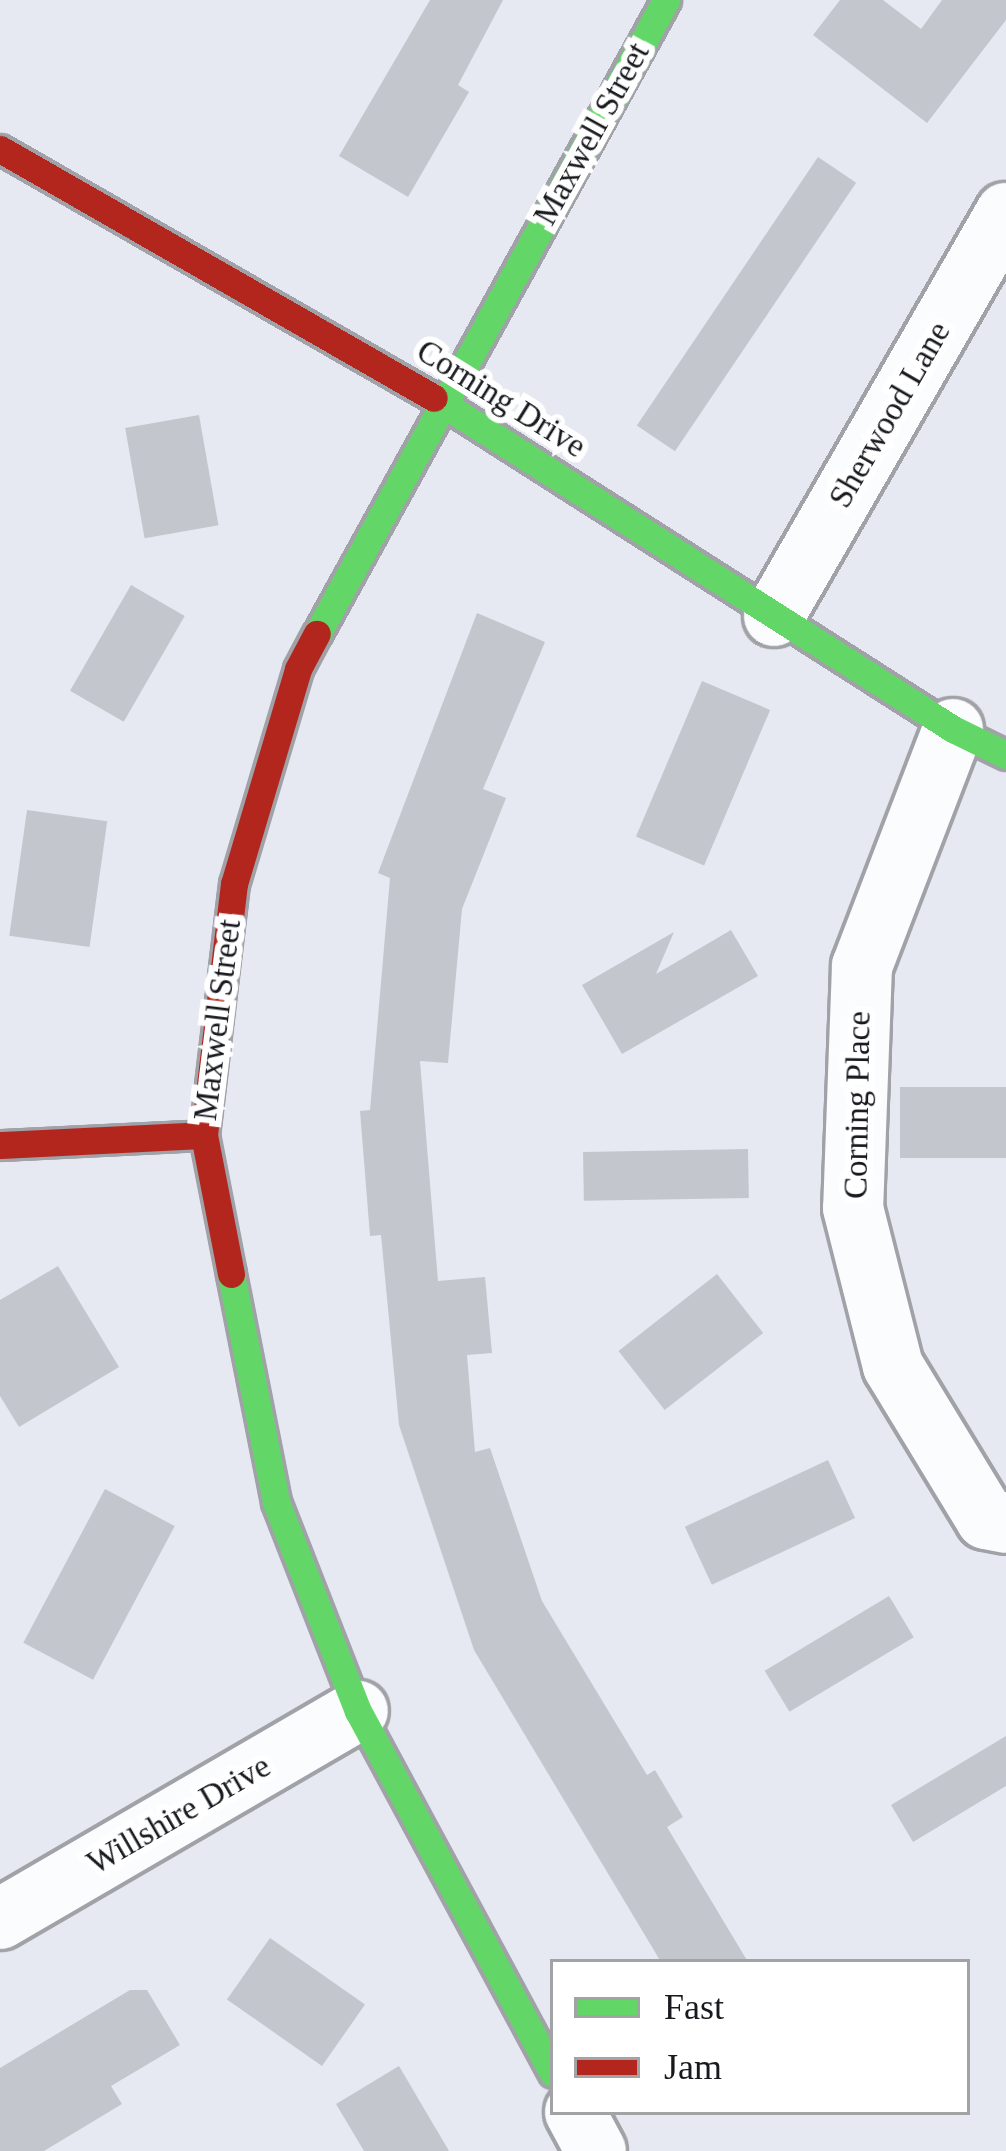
<!DOCTYPE html>
<style>
body{margin:0}
#map{position:relative;width:1006px;height:2151px;overflow:hidden;background:#e6e9f1;font-family:"Times New Roman",serif}
div>[style]{position:absolute}
.building>*{inset:0;background:#c4c6cd;transform-origin:0 0}
.roads{filter:drop-shadow(3px 0 #a0a2a8) drop-shadow(-3px 0 #a0a2a8) drop-shadow(0 3px #a0a2a8) drop-shadow(0 -3px #a0a2a8)}
.street>*{height:60px;margin:-30px;padding:0 30px;transform-origin:30px;border-radius:30px;background:#fbfcfd}
.fast>*{height:27px;margin:-13.5px;padding:0 13.5px;transform-origin:13.5px;border-radius:13.5px;background:#63d668}
.jam>*{height:27px;margin:-13.5px;padding:0 13.5px;transform-origin:13.5px;border-radius:13.5px;background:#b3261e}
span{translate:-50% -50%;white-space:nowrap;text-align:center;line-height:1.15;-webkit-text-stroke:12px #fff;paint-order:stroke}
.street-label{font-size:33px;color:#17191e}
.legend{position:absolute;left:550px;top:1959px;width:420px;height:156px;box-sizing:border-box;background:#fff;border:3px solid #a2a3a5;margin:0;padding:15px 21px;list-style:none;font-size:36px;color:#17191e}
.legend li{display:flex;align-items:center;gap:24px;height:60px}
.legend b{width:60px;border:3px solid #a2a3a5}
</style>
<div id="map">
<div class="building">
<i style="clip-path:polygon(430px 0,503px 0,458px 85px,469px 92px,408px 197px,339px 156px)"></i>
<i style="clip-path:polygon(840px 0,883px 0,921px 29px,942px 0,1006px 0,1006px 20px,927px 123px,813px 35px)"></i>
<i style="left:818px;top:157px;width:46px;height:324px;rotate:34deg"></i>
<i style="left:199px;top:415px;width:112px;height:75px;rotate:80deg"></i>
<i style="left:131px;top:585px;width:62px;height:122px;rotate:30deg"></i>
<i style="clip-path:polygon(477px 613px,545px 642px,483px 789px,506px 798px,462px 909px,448px 1063px,420px 1061px,438px 1281px,485px 1277px,492px 1353px,467px 1355px,475px 1452px,490px 1448px,542px 1601px,647px 1775px,655px 1770px,683px 1817px,667px 1827px,748px 1962px,661px 1962px,474px 1650px,399px 1425px,381px 1235px,370px 1236px,360px 1111px,370px 1110px,390px 878px,378px 873px)"></i>
<i style="left:702px;top:681px;width:74px;height:169px;rotate:23deg"></i>
<i style="left:27px;top:810px;width:81px;height:127px;rotate:8deg"></i>
<i style="clip-path:polygon(731px 930px,758px 976px,622px 1054px,582px 985px,674px 932px,656px 974px)"></i>
<i style="left:1006px;top:1087px;width:71px;height:106px;rotate:90deg"></i>
<i style="left:748px;top:1149px;width:49px;height:165px;rotate:89deg"></i>
<i style="clip-path:polygon(58px 1266px,119px 1367px,19px 1427px,0 1396px,0 1300px)"></i>
<i style="left:717px;top:1274px;width:75px;height:125px;rotate:52deg"></i>
<i style="left:828px;top:1460px;width:64px;height:158px;rotate:65deg"></i>
<i style="left:105px;top:1489px;width:79px;height:174px;rotate:28deg"></i>
<i style="left:889px;top:1596px;width:48px;height:145px;rotate:59deg"></i>
<i style="clip-path:polygon(1006px 1736px,1006px 1786px,913px 1842px,891px 1805px)"></i>
<i style="left:270px;top:1938px;width:116px;height:75px;rotate:35deg"></i>
<i style="clip-path:polygon(130px 1990px,147px 1990px,180px 2045px,111px 2086px,122px 2104px,44px 2151px,0 2151px,0 2068px)"></i>
<i style="clip-path:polygon(399px 2066px,449px 2151px,364px 2151px,336px 2104px)"></i>
</div>
<div class="roads">
<div class="street">
<i style="left:774px;top:616px;width:465px;rotate:-60.1deg"></i>
<i style="left:953px;top:729px;width:254px;rotate:111deg"></i>
<i style="left:862px;top:966px;width:242px;rotate:92.1deg"></i>
<i style="left:853px;top:1208px;width:163px;rotate:75.8deg"></i>
<i style="left:893px;top:1366px;width:179px;rotate:58.7deg"></i>
<i style="left:986px;top:1519px;width:20px;rotate:11deg"></i>
<i style="left:0;top:1919px;width:414px;rotate:-30.2deg"></i>
<i style="left:575px;top:2112px;width:44px;rotate:61.7deg"></i>
</div>
<div class="fast">
<i style="left:434px;top:398px;width:616px;rotate:32.53deg"></i>
<i style="left:953px;top:729px;width:59px;rotate:26.1deg"></i>
<i style="left:317px;top:634px;width:724px;rotate:-61.17deg"></i>
<i style="left:231px;top:1274px;width:232px;rotate:78.8deg"></i>
<i style="left:276px;top:1502px;width:225px;rotate:68.6deg"></i>
<i style="left:358px;top:1711px;width:411px;rotate:61.7deg"></i>
</div>
<div class="jam">
<i style="left:0;top:149px;width:500px;rotate:29.84deg"></i>
<i style="left:0;top:1145px;width:204px;rotate:-2.8deg"></i>
<i style="left:231px;top:1274px;width:142px;rotate:-101deg"></i>
<i style="left:204px;top:1135px;width:253px;rotate:-83.2deg"></i>
<i style="left:234px;top:884px;width:224px;rotate:-73.4deg"></i>
<i style="left:298px;top:669px;width:40px;rotate:-62deg"></i>
</div>
</div>
<div class="street-label">
<span style="left:592px;top:134px;rotate:-61deg">Maxwell Street</span>
<span style="left:501px;top:399px;rotate:32deg">Corning Drive</span>
<span style="left:890px;top:415px;rotate:-60deg">Sherwood Lane</span>
<span style="left:218px;top:1020px;rotate:-83deg">Maxwell Street</span>
<span style="left:858px;top:1105px;rotate:-89deg">Corning Place</span>
<span style="left:179px;top:1815px;rotate:-30deg">Willshire Drive</span>
</div>
<ul class="legend">
<li><b style="height:15px;background:#63d668"></b>Fast</li>
<li><b style="height:15px;background:#b3261e"></b>Jam</li>
</ul>
</div>
